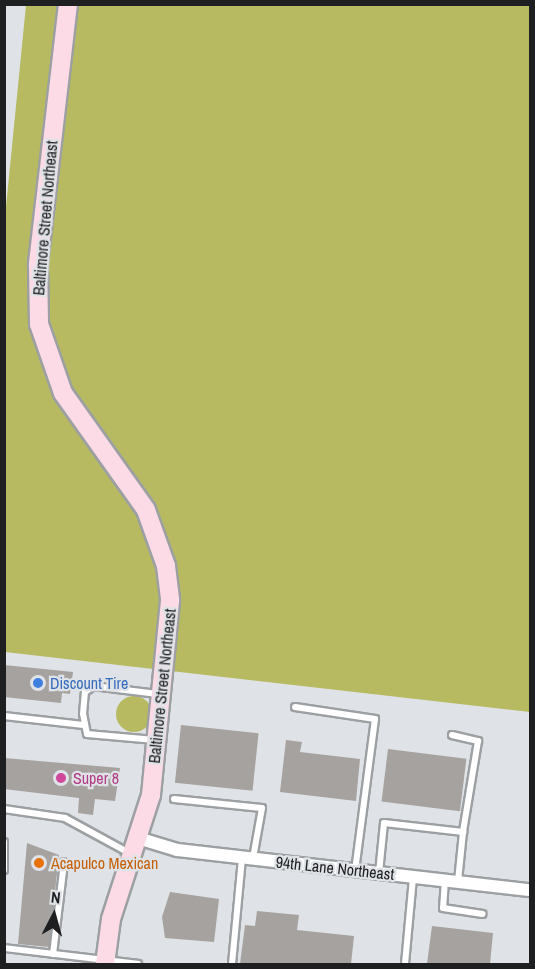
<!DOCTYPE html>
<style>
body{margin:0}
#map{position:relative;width:535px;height:969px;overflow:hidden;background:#dfe2e6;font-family:"Archivo Narrow",sans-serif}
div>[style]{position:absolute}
.green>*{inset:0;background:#b7ba60}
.round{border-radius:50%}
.building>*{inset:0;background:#a5a29f;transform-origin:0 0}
.roads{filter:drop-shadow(2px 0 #9da0a3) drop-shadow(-2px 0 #9da0a3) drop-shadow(0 2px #9da0a3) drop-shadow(0 -2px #9da0a3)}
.lane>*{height:6px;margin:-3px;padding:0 3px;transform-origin:3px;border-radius:3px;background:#fff}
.street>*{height:12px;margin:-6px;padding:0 6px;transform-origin:6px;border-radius:6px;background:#fff}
.secondary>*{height:18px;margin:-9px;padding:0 9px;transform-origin:9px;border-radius:9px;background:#fcdbe6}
.dots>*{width:16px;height:16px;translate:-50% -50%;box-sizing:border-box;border:3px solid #dfe2e6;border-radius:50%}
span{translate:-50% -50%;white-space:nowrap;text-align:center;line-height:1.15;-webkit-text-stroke:4.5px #dfe2e6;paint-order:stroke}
.street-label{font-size:16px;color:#1e1f20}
.shop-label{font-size:16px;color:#366cbe}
.left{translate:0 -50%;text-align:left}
.hotel-label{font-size:16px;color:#b23c85}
.food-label{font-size:16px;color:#c56008}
.frame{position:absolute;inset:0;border:6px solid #1e1f20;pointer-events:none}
.north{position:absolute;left:24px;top:885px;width:60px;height:60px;-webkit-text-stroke:4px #dfe2e6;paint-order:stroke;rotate:6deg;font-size:16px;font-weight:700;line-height:24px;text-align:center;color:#1e1f20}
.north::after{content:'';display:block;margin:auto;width:21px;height:27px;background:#1e1f20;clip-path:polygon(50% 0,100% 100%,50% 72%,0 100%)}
</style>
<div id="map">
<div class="green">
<i style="clip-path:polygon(26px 5px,530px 5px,530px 712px,5px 652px,4px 227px)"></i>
<i class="round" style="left:116px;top:696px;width:36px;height:36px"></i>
</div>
<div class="building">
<i style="clip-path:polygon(4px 665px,73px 672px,70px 694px,62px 693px,61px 703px,4px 697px)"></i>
<i style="left:181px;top:725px;width:78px;height:58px;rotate:6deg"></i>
<i style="clip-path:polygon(286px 740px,302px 742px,300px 752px,360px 759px,356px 801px,280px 792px)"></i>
<i style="left:388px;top:749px;width:79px;height:53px;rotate:7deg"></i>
<i style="clip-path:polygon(4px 758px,120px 768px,115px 801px,95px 799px,93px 815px,78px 813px,79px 798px,4px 789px)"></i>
<i style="clip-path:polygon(27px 843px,59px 855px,49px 947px,18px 944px)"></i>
<i style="clip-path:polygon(170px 892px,219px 899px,214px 942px,165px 938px,162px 917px)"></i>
<i style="clip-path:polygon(257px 911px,299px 915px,297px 930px,354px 936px,351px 964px,240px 964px,245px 925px,255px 926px)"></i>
<i style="clip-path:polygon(432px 926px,493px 933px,490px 964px,427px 964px)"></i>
</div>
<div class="roads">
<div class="lane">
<i style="left:295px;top:707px;width:81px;rotate:8.5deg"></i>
<i style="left:375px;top:719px;width:152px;rotate:97.5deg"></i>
<i style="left:4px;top:716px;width:80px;rotate:6.5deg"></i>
<i style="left:452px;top:735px;width:27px;rotate:13deg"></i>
<i style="left:478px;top:741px;width:92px;rotate:99.4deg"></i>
<i style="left:155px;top:740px;width:68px;rotate:-175deg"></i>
<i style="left:87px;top:734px;width:20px;rotate:-101deg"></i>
<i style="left:83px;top:714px;width:22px;rotate:-85deg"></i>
<i style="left:85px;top:692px;width:10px;rotate:-37deg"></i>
<i style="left:93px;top:686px;width:65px;rotate:7deg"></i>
<i style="left:174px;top:799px;width:88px;rotate:5.8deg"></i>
<i style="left:262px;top:808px;width:51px;rotate:100.2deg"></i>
<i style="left:4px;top:809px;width:62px;rotate:8.4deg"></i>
<i style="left:65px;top:818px;width:75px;rotate:28.6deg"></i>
<i style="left:4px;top:842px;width:28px;rotate:90deg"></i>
<i style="left:379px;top:873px;width:50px;rotate:-84.3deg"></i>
<i style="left:384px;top:823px;width:80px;rotate:6.5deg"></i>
<i style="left:463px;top:832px;width:49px;rotate:95.8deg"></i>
<i style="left:445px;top:880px;width:28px;rotate:94deg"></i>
<i style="left:443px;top:908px;width:40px;rotate:8.5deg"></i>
<i style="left:4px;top:948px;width:135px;rotate:6.8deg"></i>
<i style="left:53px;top:954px;width:92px;rotate:-83.1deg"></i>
<i style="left:232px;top:964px;width:106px;rotate:-84.6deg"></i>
<i style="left:405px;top:964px;width:87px;rotate:-84.7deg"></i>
</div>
<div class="street">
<i style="left:141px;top:839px;width:38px;rotate:17deg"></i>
<i style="left:177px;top:850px;width:355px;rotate:6.5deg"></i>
</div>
<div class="secondary">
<i style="left:68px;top:4px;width:263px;rotate:96.6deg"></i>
<i style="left:38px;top:265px;width:59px;rotate:89deg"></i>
<i style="left:39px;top:324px;width:73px;rotate:70.8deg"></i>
<i style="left:63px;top:393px;width:143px;rotate:54.6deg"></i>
<i style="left:146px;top:510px;width:59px;rotate:70.3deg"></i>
<i style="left:166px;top:566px;width:35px;rotate:83deg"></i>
<i style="left:170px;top:601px;width:195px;rotate:95.6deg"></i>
<i style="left:151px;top:795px;width:130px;rotate:107.9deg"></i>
<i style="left:111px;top:919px;width:45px;rotate:97.6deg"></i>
</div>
</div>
<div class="dots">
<i style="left:38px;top:683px;background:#3f7fe0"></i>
<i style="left:61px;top:778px;background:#d1479c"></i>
<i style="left:39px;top:863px;background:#e8710a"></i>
</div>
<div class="street-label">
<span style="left:45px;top:218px;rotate:-85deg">Baltimore Street Northeast</span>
<span style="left:162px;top:686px;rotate:-84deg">Baltimore Street Northeast</span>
<span style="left:335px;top:868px;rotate:6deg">94th Lane Northeast</span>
</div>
<div class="shop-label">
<span class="left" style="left:50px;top:683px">Discount Tire</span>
</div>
<div class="hotel-label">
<span class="left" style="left:73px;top:778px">Super 8</span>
</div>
<div class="food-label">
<span class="left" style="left:51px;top:863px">Acapulco Mexican</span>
</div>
<div class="frame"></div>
<div class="north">N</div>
</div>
